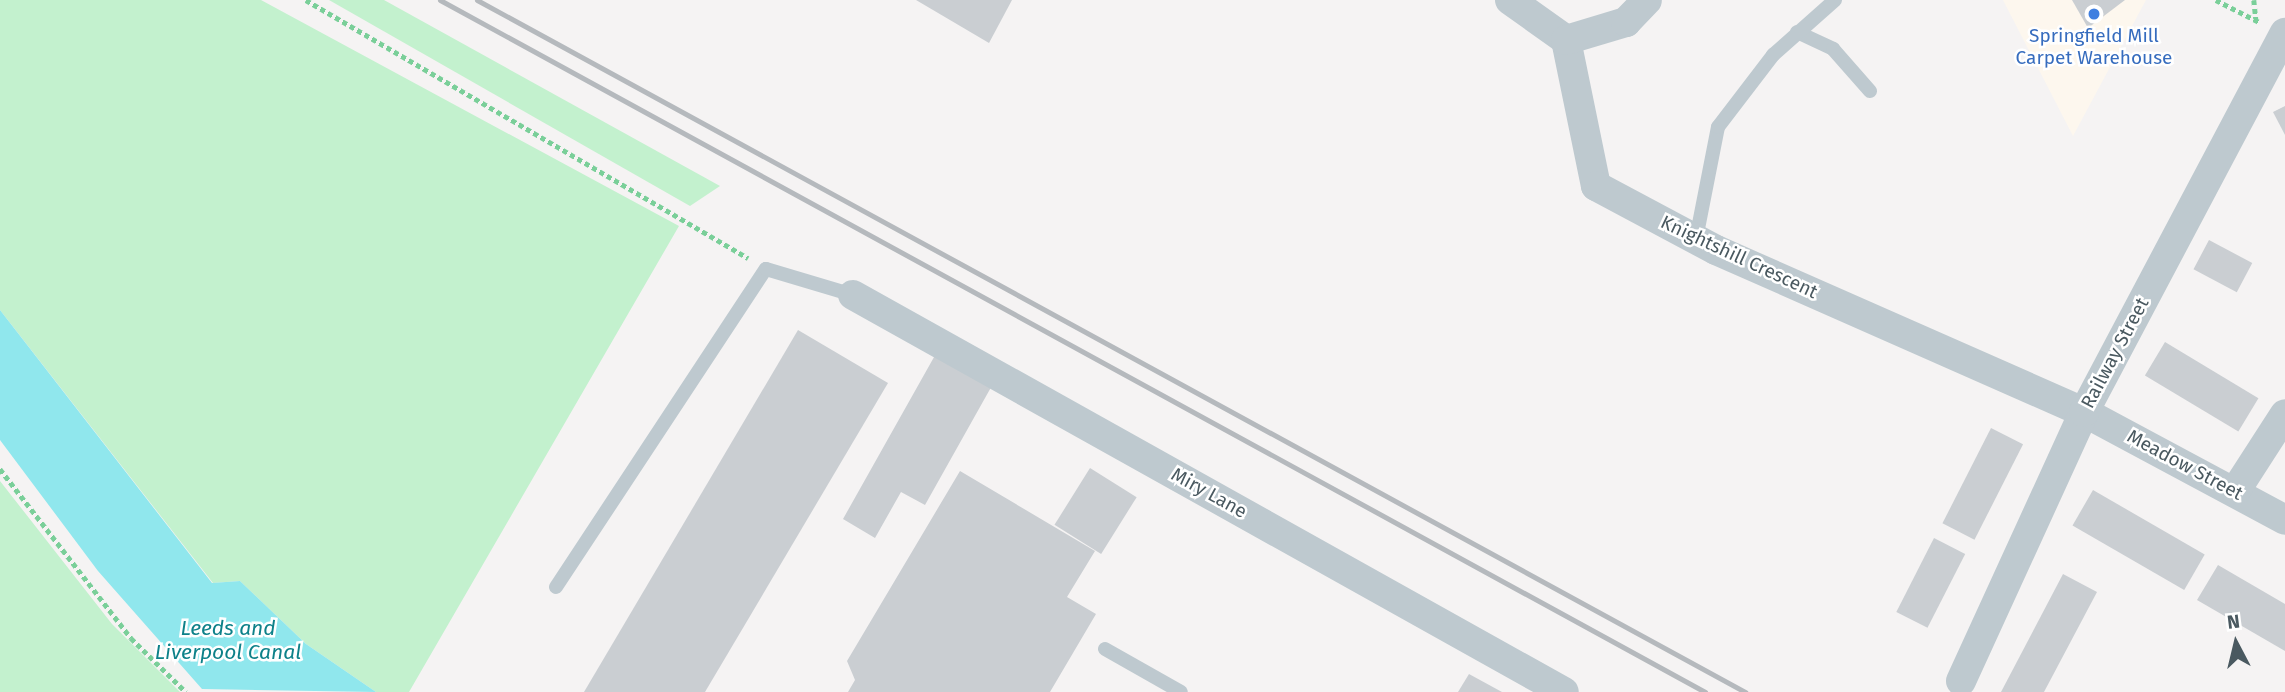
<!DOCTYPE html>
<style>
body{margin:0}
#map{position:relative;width:2285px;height:692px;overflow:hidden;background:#f5f3f3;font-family:"Fira Sans",sans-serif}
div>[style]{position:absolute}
.commercial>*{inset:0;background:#fdf7ee}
.green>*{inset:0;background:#c3f1ce}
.water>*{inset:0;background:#90e7ed}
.building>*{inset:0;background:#caced2;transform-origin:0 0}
.path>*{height:4.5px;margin-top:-2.25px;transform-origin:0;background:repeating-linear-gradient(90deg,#7acf99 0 5px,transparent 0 8.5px)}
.service>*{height:14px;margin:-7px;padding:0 7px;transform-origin:7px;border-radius:7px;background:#bec9cf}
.minor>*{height:30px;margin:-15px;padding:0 15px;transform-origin:15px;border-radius:15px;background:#bec9cf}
.rail>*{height:5px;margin:-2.5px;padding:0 2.5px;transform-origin:2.5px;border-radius:2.5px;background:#b5b9bd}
.dots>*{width:19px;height:19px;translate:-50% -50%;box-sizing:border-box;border:4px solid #fff;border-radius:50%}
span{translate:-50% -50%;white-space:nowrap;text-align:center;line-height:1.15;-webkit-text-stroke:5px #fff;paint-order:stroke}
.shop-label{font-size:19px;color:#366cbe}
.street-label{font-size:19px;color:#4a5960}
.water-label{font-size:21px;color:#0d8189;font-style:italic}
.north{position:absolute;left:2201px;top:608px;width:70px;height:70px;-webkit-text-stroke:5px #fff;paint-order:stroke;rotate:353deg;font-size:19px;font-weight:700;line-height:28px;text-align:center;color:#4a5960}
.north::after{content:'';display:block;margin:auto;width:24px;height:32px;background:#4a5960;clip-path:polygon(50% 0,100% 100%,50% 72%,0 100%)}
</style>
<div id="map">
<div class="commercial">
<i style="clip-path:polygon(2003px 0,2146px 0,2073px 136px)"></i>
</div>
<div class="green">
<i style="clip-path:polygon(0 0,261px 0,679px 226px,409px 692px,376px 692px,306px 644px,240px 581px,213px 583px,0 310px)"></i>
<i style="clip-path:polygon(329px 0,384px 0,720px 186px,690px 206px)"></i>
<i style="clip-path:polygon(0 481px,112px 624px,180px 692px,0 692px)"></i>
</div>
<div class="water">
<i style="clip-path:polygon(0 310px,212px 583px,240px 581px,306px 644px,376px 692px,202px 689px,98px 571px,0 440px)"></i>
</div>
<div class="building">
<i style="clip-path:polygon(916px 0,1012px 0,989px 43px)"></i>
<i style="clip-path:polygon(2072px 0,2125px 0,2088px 28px)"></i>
<i style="clip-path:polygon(2285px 106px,2285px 135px,2273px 112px)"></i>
<i style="left:2209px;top:240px;width:49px;height:33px;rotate:28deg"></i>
<i style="clip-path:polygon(798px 330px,888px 383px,705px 692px,584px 692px)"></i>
<i style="left:2165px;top:342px;width:109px;height:39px;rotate:31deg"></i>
<i style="clip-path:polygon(938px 350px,994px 382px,925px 505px,901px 492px,875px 538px,843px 519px)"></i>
<i style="left:1991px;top:428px;width:36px;height:107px;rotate:27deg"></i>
<i style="left:1090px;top:468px;width:55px;height:67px;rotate:32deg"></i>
<i style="clip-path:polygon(960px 471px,1095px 551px,1067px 597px,1096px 614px,1050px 692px,848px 692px,855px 680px,847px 661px)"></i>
<i style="left:2093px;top:490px;width:129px;height:41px;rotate:30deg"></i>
<i style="left:1934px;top:538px;width:35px;height:83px;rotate:27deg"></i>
<i style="clip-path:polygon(2218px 565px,2285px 604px,2285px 651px,2197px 600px)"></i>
<i style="clip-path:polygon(2063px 574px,2097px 592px,2044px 692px,2001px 692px)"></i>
<i style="clip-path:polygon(1469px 674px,1502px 692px,1458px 692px)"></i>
</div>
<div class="path">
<i style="left:306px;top:0;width:512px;rotate:30.27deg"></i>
<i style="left:2216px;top:0;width:48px;rotate:27.1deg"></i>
<i style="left:2254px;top:0;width:19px;rotate:84deg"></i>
<i style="left:0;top:469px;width:214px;rotate:52.2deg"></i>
<i style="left:131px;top:638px;width:77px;rotate:44.5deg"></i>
</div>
<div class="service">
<i style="left:1797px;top:32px;width:40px;rotate:25deg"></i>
<i style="left:1833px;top:49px;width:56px;rotate:48.6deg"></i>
<i style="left:1696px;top:239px;width:114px;rotate:-78.9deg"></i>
<i style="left:1718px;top:127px;width:91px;rotate:-52.6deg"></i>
<i style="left:1773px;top:55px;width:83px;rotate:-41.6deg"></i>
<i style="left:556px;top:587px;width:381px;rotate:-56.6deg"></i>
<i style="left:766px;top:269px;width:91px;rotate:16.6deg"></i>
<i style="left:1105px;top:649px;width:87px;rotate:29.5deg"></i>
</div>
<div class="minor">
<i style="left:1510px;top:0;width:69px;rotate:35.5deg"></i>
<i style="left:1566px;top:40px;width:149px;rotate:78.4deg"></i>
<i style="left:1596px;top:186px;width:136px;rotate:28.1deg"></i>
<i style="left:1716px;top:250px;width:402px;rotate:23.8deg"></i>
<i style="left:2084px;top:412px;width:228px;rotate:28.2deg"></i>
<i style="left:1566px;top:40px;width:63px;rotate:-16.7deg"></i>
<i style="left:1626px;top:22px;width:30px;rotate:-46deg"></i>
<i style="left:853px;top:295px;width:814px;rotate:29.18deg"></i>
<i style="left:2236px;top:490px;width:90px;rotate:-57.2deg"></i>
<i style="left:1961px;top:681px;width:296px;rotate:-65.4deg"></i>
<i style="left:2084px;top:412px;width:429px;rotate:-62.1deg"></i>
</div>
<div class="rail">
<i style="left:440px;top:0;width:1442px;rotate:28.68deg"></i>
<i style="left:477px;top:0;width:1445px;rotate:28.62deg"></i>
</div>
<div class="dots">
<i style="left:2094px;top:14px;background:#3f7fe0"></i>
</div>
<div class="shop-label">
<span style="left:2094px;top:47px">Springfield Mill<br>Carpet Warehouse</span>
</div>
<div class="street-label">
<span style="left:1739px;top:257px;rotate:25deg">Knightshill Crescent</span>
<span style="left:2115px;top:353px;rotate:-62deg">Railway Street</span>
<span style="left:2185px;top:465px;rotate:28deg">Meadow Street</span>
<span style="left:1209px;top:493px;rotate:29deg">Miry Lane</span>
</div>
<div class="water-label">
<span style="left:228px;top:640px">Leeds and<br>Liverpool Canal</span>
</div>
<div class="north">N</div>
</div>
